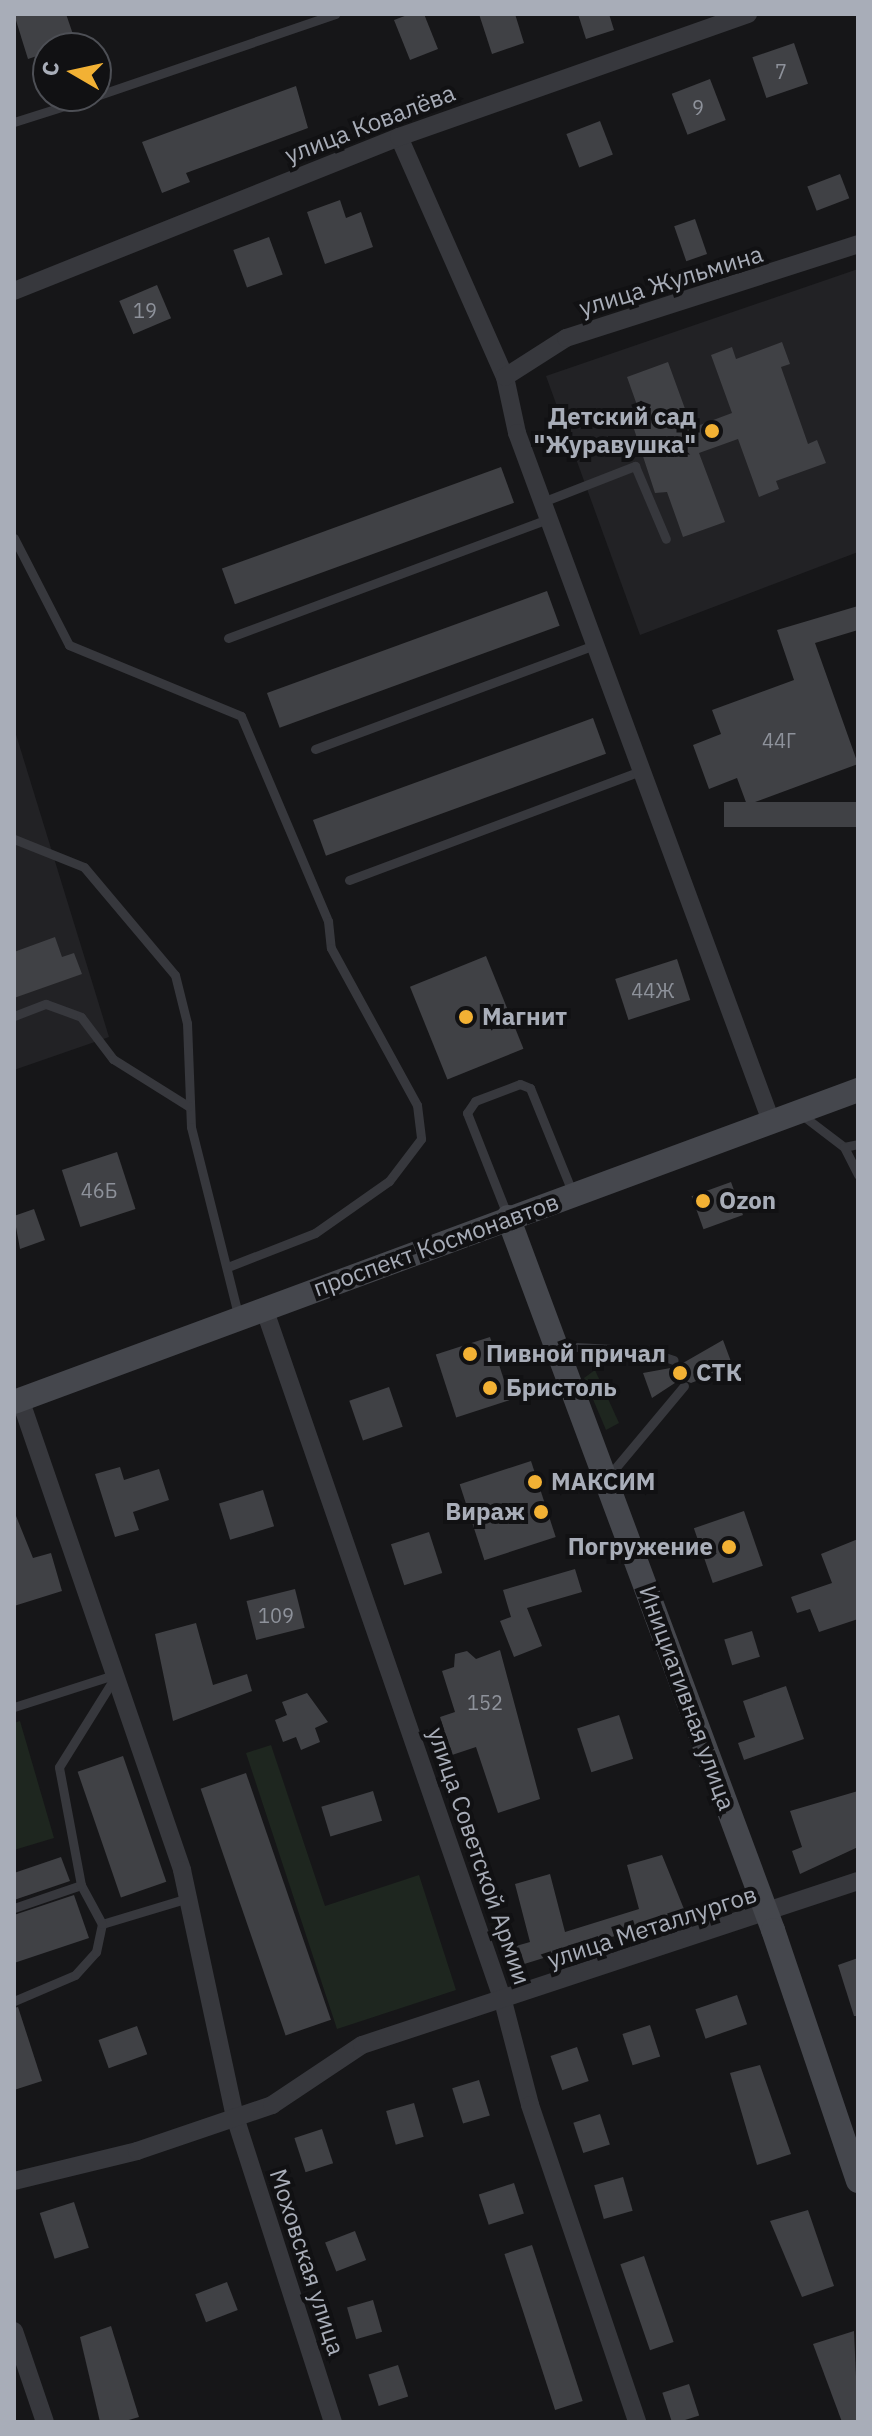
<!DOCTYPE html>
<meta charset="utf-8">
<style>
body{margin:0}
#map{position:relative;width:872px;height:2436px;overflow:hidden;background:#161618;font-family:"IBM Plex Sans",sans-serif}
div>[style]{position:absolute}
.built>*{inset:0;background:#222225}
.green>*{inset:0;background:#1e261f}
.building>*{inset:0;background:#404145;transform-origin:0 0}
.lane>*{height:9px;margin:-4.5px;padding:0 4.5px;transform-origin:4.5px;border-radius:4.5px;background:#37383d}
.street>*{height:18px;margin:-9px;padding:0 9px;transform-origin:9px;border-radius:9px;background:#37383d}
.secondary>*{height:24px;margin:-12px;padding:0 12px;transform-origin:12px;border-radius:12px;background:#45474d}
.dots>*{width:22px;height:22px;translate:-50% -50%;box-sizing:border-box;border:4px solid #111113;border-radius:50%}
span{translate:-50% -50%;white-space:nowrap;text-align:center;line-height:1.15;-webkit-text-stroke:8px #111113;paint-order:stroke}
.number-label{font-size:20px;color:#8e929b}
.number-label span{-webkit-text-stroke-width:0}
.street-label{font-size:24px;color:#a8adb8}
.poi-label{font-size:24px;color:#a8adb8;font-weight:700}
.right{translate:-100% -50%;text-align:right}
.left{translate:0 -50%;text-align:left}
.frame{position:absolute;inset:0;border:16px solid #a8adb8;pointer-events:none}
.north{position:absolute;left:32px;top:32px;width:80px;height:80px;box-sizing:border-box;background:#111113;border:2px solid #4d4f55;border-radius:50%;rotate:279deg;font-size:22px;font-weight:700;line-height:32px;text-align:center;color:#a8adb8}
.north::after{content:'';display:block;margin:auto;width:28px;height:36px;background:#f2b134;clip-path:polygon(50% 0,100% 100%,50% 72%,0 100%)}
</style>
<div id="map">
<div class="built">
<i style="clip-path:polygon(858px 269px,858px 552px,640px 635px,546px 376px)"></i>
<i style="clip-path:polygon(14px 728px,109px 1037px,14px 1070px)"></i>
</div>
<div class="green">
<i style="clip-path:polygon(595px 1370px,619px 1423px,606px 1430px,584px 1378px)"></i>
<i style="clip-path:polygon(20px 1721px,54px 1838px,14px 1850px,14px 1723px)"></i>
<i style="clip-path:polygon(271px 1745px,325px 1906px,419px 1875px,456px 1990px,337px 2029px,246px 1753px)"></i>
</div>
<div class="building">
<i style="clip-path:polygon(14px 14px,66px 14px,76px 43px,28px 59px)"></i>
<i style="clip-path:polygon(410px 14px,424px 14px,438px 49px,410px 60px,394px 20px)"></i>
<i style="clip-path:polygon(479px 14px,515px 14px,524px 43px,492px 54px)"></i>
<i style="clip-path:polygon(578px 14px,609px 14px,614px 30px,586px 39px)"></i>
<i style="left:794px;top:43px;width:43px;height:44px;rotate:71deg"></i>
<i style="left:710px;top:79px;width:44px;height:41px;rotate:69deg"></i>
<i style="clip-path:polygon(296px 86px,308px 128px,186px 173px,190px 182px,162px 193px,142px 142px)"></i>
<i style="left:600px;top:121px;width:36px;height:36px;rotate:69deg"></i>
<i style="left:840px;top:174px;width:26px;height:35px;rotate:69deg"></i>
<i style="clip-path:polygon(340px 200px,346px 218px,361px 212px,373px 247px,325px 264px,307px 212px)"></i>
<i style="left:695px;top:219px;width:37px;height:22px;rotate:71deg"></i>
<i style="left:269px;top:237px;width:40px;height:38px;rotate:70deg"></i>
<i style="left:157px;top:285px;width:36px;height:41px;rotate:67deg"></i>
<i style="clip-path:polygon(782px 342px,790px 364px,781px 367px,808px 444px,817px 440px,826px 463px,776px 481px,779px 489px,759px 497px,738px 439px,699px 453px,725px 522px,683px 537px,667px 492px,655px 493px,633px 426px,643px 422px,627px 377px,668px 362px,692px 428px,732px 413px,711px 355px,732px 347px,736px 359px)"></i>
<i style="left:501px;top:467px;width:38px;height:297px;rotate:70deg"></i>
<i style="left:547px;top:591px;width:37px;height:298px;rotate:70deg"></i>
<i style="clip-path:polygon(858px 606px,858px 630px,815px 643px,858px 764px,747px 805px,737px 778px,709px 789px,693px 745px,721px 734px,712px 710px,794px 680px,777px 630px)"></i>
<i style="left:593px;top:718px;width:38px;height:298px;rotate:70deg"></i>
<i style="left:858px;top:802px;width:25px;height:134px;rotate:90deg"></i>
<i style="clip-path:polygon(55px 937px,62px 957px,74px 953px,82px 974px,14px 998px,14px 952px)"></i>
<i style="left:486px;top:956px;width:100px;height:82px;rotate:68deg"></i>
<i style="left:677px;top:959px;width:43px;height:65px;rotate:72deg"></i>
<i style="left:117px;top:1152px;width:60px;height:58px;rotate:72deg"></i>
<i style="left:731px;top:1182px;width:35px;height:42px;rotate:70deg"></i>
<i style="clip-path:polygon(34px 1209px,45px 1240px,20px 1249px,14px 1216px)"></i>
<i style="left:490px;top:1337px;width:66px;height:57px;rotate:72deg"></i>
<i style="clip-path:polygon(723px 1340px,733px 1367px,691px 1383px,681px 1379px,652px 1398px,643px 1373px,676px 1367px)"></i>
<i style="left:389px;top:1387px;width:42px;height:42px;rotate:71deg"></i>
<i style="left:531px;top:1461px;width:80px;height:75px;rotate:72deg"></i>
<i style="clip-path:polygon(120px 1467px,124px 1480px,159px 1469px,169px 1500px,133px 1512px,139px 1530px,115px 1537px,95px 1474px)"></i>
<i style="left:263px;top:1490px;width:38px;height:46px;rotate:73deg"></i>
<i style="clip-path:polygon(14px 1511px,33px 1558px,51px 1553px,62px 1591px,14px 1606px)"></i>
<i style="left:744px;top:1511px;width:58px;height:53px;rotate:71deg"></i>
<i style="left:429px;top:1532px;width:43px;height:40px;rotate:72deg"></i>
<i style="clip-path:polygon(858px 1539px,858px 1619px,819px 1632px,810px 1609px,797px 1613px,791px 1597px,832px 1583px,821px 1554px)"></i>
<i style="clip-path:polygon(575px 1569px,582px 1592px,527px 1608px,542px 1646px,514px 1657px,500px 1621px,511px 1617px,503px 1590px)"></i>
<i style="left:295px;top:1589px;width:40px;height:50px;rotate:76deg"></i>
<i style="clip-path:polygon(196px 1623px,213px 1685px,247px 1674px,252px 1691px,173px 1721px,155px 1634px)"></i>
<i style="left:752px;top:1631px;width:27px;height:29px;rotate:73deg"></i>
<i style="clip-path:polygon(500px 1650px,540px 1799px,498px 1813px,476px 1747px,452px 1755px,440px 1717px,455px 1712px,442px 1671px,454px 1667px,455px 1654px,467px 1651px,476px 1659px)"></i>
<i style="clip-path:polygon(786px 1686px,804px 1739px,744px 1760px,738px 1743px,755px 1737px,743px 1701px)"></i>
<i style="clip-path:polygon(307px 1693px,328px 1722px,315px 1728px,320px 1742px,301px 1750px,296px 1737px,283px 1742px,275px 1720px,287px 1715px,282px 1702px)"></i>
<i style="left:619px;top:1715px;width:46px;height:44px;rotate:72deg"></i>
<i style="left:123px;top:1756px;width:133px;height:48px;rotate:71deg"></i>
<i style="left:246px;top:1773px;width:261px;height:48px;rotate:71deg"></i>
<i style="left:373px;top:1791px;width:31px;height:54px;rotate:73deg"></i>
<i style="clip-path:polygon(858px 1791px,858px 1847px,800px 1874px,792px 1851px,802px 1847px,790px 1811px)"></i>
<i style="clip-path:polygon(662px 1855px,686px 1914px,521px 1965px,516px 1946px,530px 1942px,515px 1884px,550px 1874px,565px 1932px,639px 1909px,627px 1865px)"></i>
<i style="clip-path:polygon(61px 1857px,70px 1881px,14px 1900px,14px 1873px)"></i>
<i style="clip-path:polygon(74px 1895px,89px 1938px,14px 1963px,14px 1915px)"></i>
<i style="clip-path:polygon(858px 1958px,858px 2016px,854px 2016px,838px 1965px)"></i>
<i style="left:737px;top:1995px;width:31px;height:44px;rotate:71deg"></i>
<i style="clip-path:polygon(18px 2007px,42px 2081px,14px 2090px,14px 2008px)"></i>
<i style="left:650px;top:2025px;width:33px;height:29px;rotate:72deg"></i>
<i style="left:137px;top:2026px;width:30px;height:41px;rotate:70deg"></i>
<i style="left:577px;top:2047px;width:36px;height:28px;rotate:71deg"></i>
<i style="clip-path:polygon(760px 2065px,791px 2154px,757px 2165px,730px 2073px)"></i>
<i style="left:479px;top:2080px;width:37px;height:28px;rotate:73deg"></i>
<i style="left:414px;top:2103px;width:35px;height:29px;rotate:74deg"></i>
<i style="left:600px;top:2114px;width:32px;height:28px;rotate:72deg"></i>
<i style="left:322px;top:2129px;width:36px;height:29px;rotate:72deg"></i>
<i style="left:623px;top:2177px;width:35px;height:30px;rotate:74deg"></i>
<i style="left:514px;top:2183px;width:32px;height:37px;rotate:72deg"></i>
<i style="left:74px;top:2202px;width:48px;height:36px;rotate:72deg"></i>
<i style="clip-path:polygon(808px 2210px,834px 2286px,802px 2297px,770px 2221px)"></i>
<i style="left:355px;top:2231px;width:31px;height:32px;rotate:69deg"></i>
<i style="left:532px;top:2245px;width:164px;height:29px;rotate:72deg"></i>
<i style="left:644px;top:2256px;width:91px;height:25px;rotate:71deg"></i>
<i style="left:227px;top:2282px;width:30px;height:34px;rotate:69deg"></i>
<i style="left:373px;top:2300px;width:33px;height:27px;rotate:74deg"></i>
<i style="clip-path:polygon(111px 2326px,139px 2417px,122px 2422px,100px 2422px,80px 2337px)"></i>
<i style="clip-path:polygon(854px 2331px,858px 2422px,842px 2422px,813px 2344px)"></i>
<i style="left:398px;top:2365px;width:33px;height:31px;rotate:72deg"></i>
<i style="left:689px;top:2384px;width:33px;height:28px;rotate:72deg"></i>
</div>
<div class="lane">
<i style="left:96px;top:96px;width:253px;rotate:-18.9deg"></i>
<i style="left:14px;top:122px;width:86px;rotate:-17.6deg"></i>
<i style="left:545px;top:501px;width:97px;rotate:-21.3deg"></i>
<i style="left:635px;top:466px;width:79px;rotate:67deg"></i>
<i style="left:14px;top:538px;width:120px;rotate:62.8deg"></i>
<i style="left:69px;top:645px;width:186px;rotate:22.4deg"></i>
<i style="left:241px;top:716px;width:223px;rotate:67deg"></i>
<i style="left:328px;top:921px;width:27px;rotate:84deg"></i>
<i style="left:331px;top:948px;width:179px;rotate:61.3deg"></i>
<i style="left:417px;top:1105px;width:34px;rotate:83deg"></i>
<i style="left:421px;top:1139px;width:53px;rotate:127.3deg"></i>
<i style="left:389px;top:1181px;width:90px;rotate:144.9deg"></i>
<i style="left:315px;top:1233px;width:93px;rotate:158.7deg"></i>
<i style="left:228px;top:638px;width:344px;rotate:-20.4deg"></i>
<i style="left:315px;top:749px;width:301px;rotate:-20.4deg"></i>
<i style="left:14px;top:839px;width:75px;rotate:21.8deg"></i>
<i style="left:84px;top:867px;width:141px;rotate:49.9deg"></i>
<i style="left:175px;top:975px;width:49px;rotate:76deg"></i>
<i style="left:187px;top:1023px;width:104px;rotate:87.8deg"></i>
<i style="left:191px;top:1127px;width:197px;rotate:75.9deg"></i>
<i style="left:349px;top:880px;width:314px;rotate:-20.5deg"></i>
<i style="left:14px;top:1016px;width:34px;rotate:-21deg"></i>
<i style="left:46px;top:1004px;width:37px;rotate:20deg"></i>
<i style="left:81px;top:1017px;width:53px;rotate:52.7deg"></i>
<i style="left:113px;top:1059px;width:89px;rotate:32.1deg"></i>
<i style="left:802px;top:1115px;width:53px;rotate:37.3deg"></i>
<i style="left:844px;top:1147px;width:14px;rotate:-12deg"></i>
<i style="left:844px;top:1147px;width:31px;rotate:63deg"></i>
<i style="left:508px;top:1217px;width:112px;rotate:-111.5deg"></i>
<i style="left:467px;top:1113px;width:14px;rotate:-56deg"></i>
<i style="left:475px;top:1101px;width:48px;rotate:-20.7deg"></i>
<i style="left:520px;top:1084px;width:11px;rotate:22deg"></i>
<i style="left:530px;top:1088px;width:114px;rotate:67.9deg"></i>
<i style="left:560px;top:1346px;width:86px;rotate:3.3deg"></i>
<i style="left:646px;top:1351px;width:29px;rotate:18deg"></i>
<i style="left:607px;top:1478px;width:120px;rotate:-50.1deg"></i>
<i style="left:14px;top:1707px;width:108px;rotate:-17.8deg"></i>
<i style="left:14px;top:1908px;width:71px;rotate:-18.9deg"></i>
<i style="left:102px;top:1924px;width:87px;rotate:-16.8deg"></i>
<i style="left:14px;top:2001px;width:66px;rotate:-23.1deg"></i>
<i style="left:75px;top:1975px;width:31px;rotate:-48deg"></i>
<i style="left:96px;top:1952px;width:29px;rotate:-78deg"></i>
<i style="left:102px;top:1924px;width:44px;rotate:-118.3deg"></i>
<i style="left:81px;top:1885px;width:120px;rotate:-100.6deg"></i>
<i style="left:59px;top:1767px;width:106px;rotate:-58.1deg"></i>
</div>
<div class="street">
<i style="left:399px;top:137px;width:262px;rotate:66.2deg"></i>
<i style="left:505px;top:377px;width:57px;rotate:77.9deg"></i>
<i style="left:517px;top:433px;width:737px;rotate:69.74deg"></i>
<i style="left:14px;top:291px;width:415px;rotate:-21.8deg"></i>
<i style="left:399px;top:137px;width:370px;rotate:-19.4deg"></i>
<i style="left:505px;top:377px;width:72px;rotate:-32.6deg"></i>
<i style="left:566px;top:338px;width:307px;rotate:-17.8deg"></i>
<i style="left:264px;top:1308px;width:733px;rotate:70.97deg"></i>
<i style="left:503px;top:2001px;width:107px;rotate:75.4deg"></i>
<i style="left:530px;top:2105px;width:335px;rotate:71.3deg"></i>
<i style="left:20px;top:1399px;width:498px;rotate:71deg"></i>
<i style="left:182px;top:1870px;width:253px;rotate:77.9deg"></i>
<i style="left:235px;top:2117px;width:320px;rotate:72.2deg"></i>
<i style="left:14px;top:2181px;width:127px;rotate:-13.7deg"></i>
<i style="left:137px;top:2151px;width:143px;rotate:-18.8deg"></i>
<i style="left:272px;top:2105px;width:108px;rotate:-33.7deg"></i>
<i style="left:362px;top:2045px;width:522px;rotate:-18.3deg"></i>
<i style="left:14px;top:2331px;width:96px;rotate:71.2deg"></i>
</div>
<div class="secondary">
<i style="left:508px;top:1217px;width:761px;rotate:69.61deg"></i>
<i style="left:773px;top:1930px;width:265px;rotate:71.3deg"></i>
<i style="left:14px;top:1402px;width:900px;rotate:-20.29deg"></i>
</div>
<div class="dots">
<i style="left:712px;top:431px;background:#f2b134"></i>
<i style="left:466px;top:1017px;background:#f2b134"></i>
<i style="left:703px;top:1201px;background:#f2b134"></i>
<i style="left:470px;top:1354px;background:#f2b134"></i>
<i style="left:680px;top:1373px;background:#f2b134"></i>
<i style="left:490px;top:1388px;background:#f2b134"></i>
<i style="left:535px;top:1482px;background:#f2b134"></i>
<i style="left:541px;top:1512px;background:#f2b134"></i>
<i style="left:729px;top:1547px;background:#f2b134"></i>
</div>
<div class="number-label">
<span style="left:781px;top:71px">7</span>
<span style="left:698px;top:107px">9</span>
<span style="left:145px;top:310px">19</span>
<span style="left:779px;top:740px">44Г</span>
<span style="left:653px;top:990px">44Ж</span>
<span style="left:99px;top:1190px">46Б</span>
<span style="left:276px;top:1615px">109</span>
<span style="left:485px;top:1702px">152</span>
</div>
<div class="street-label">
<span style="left:370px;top:124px;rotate:-21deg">улица Ковалёва</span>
<span style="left:671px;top:281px;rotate:-17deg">улица Жульмина</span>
<span style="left:436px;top:1245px;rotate:-20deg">проспект Космонавтов</span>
<span style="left:687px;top:1698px;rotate:70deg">Инициативная улица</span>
<span style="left:479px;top:1856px;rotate:71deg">улица Советской Армии</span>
<span style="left:652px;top:1927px;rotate:-18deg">улица Металлургов</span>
<span style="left:307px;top:2262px;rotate:72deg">Моховская улица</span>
</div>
<div class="poi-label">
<span class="right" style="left:696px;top:431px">Детский сад<br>"Журавушка"</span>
<span class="left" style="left:482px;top:1017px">Магнит</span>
<span class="left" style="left:719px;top:1201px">Ozon</span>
<span class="left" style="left:486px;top:1354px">Пивной причал</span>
<span class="left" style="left:696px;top:1373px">СТК</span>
<span class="left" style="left:506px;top:1388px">Бристоль</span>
<span class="left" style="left:551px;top:1482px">МАКСИМ</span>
<span class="right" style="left:525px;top:1512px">Вираж</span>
<span class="right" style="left:713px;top:1547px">Погружение</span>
</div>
<div class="frame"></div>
<div class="north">С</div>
</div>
